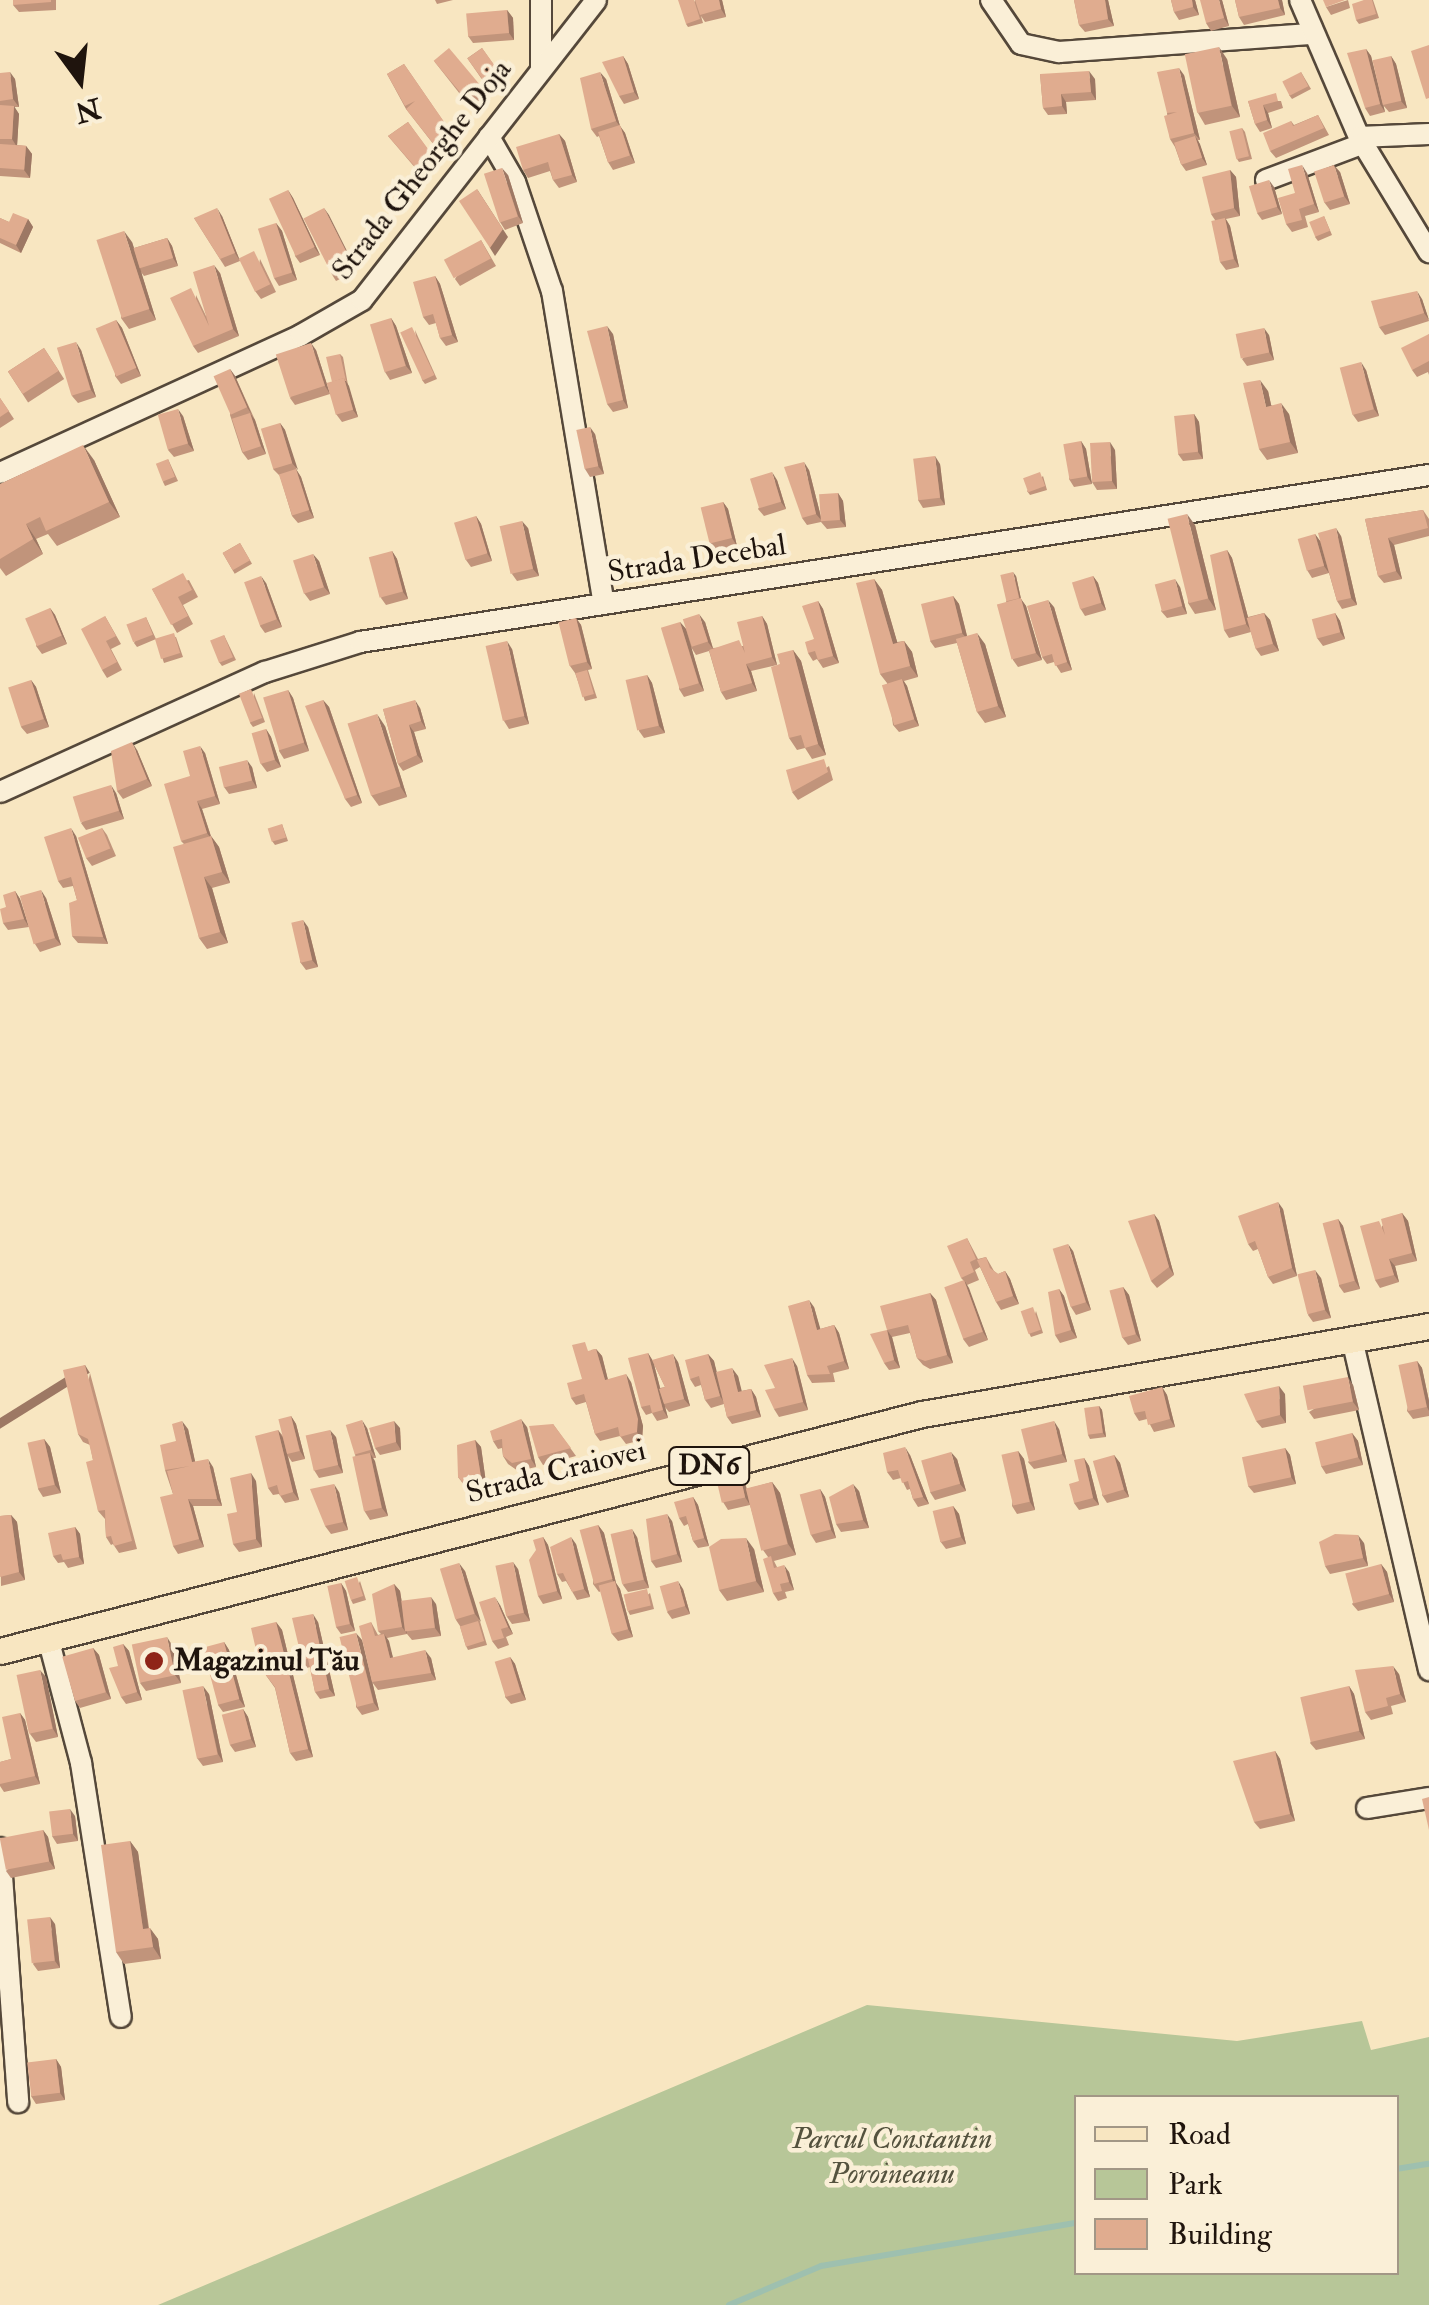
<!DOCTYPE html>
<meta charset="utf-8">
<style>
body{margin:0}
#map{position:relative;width:1429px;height:2305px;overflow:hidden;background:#f8e6c1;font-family:"IM FELL Double Pica",serif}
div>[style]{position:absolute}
.green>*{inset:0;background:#b7c698}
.stream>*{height:6px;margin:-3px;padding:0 3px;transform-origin:3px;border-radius:3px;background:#9ec0af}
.roads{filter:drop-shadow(2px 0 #55483a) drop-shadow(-2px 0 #55483a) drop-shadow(0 2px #55483a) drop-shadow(0 -2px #55483a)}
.minor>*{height:20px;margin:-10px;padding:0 10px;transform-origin:10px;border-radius:10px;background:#faefd7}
.major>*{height:25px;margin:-12.5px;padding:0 12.5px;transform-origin:12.5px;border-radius:12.5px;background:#f8e6c1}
.wall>*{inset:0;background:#c1947b;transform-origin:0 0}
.shaded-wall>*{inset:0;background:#9d7864;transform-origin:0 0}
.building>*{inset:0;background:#e0ac8f;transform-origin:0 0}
.dots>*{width:28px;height:28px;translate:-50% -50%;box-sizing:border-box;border:5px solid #faefd7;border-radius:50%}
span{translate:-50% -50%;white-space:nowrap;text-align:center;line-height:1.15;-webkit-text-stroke:9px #faefd7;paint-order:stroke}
.shield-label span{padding:2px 8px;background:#faefd7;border:2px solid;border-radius:8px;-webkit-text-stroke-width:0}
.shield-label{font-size:28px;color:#1f140d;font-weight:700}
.street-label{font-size:30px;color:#1f140d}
.poi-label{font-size:30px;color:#1f140d;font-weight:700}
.left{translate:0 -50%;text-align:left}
.park-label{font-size:30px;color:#54523e;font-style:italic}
.legend{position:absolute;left:1074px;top:2095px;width:325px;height:180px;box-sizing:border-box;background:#faefd7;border:2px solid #a29786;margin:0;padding:12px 18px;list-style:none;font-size:30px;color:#1f140d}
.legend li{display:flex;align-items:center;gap:20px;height:50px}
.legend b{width:50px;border:2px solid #a29786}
.north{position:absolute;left:30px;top:30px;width:100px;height:100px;-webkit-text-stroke:8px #faefd7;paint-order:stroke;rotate:165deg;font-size:28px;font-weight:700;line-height:40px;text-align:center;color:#1f140d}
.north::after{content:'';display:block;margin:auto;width:35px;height:45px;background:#1f140d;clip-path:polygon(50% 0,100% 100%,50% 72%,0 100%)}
</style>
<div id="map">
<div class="green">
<i style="clip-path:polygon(evenodd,867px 2005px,1237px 2041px,1362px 2021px,1371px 2050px,1429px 2037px,1429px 2305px,158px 2305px,867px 2005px,1076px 2098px,1396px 2098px,1396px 2272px,1076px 2272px,1076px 2098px)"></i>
</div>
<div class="stream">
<i style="left:1396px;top:2169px;width:33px;rotate:-9deg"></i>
<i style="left:729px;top:2305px;width:100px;rotate:-23deg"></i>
<i style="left:821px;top:2266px;width:259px;rotate:-9.6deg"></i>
</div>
<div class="roads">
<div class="minor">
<i style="left:991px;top:0;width:53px;rotate:55.7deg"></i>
<i style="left:1021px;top:44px;width:39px;rotate:12deg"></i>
<i style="left:1059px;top:52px;width:255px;rotate:-4.1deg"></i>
<i style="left:1300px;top:0;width:149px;rotate:66.7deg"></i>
<i style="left:1359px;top:137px;width:135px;rotate:58.7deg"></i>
<i style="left:541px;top:67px;width:67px;rotate:-90deg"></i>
<i style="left:489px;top:137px;width:52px;rotate:60deg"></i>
<i style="left:515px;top:182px;width:115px;rotate:71.3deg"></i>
<i style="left:552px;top:291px;width:317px;rotate:80.6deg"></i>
<i style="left:1359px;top:137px;width:70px;rotate:-2.5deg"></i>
<i style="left:1266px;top:180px;width:103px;rotate:-20.6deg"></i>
<i style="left:0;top:473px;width:331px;rotate:-24.6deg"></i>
<i style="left:301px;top:335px;width:70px;rotate:-29.8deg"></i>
<i style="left:362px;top:300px;width:380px;rotate:-52deg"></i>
<i style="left:0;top:792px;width:291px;rotate:-24.4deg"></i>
<i style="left:265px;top:672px;width:100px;rotate:-17.5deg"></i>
<i style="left:360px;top:642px;width:1082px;rotate:-8.88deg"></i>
<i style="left:1352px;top:1339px;width:340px;rotate:76.9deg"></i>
<i style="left:48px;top:1638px;width:129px;rotate:75.2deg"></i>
<i style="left:81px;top:1763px;width:257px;rotate:81.1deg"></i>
<i style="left:1367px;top:1808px;width:63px;rotate:-9.2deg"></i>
<i style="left:0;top:1848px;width:255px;rotate:85.9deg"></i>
</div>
<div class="major">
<i style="left:0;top:1651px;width:952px;rotate:-14.42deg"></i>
<i style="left:922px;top:1414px;width:515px;rotate:-9.85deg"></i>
</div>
</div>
<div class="wall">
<i style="clip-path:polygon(13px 0,56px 0,56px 10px,19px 12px,13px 5px)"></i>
<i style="clip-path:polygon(435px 0,453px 0,437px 4px)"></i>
<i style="clip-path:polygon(695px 0,722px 0,726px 17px,705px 22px,701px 16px,703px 23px,688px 27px,686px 24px)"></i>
<i style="clip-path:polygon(1074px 0,1108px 0,1114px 26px,1085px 32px,1079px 25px)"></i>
<i style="clip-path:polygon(1171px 0,1195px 0,1199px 15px,1179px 20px,1174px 12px)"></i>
<i style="clip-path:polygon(1222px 0,1229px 26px,1211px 31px,1206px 23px)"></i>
<i style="clip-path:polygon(1235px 0,1282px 0,1285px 15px,1244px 25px,1239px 17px)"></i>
<i style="clip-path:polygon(1348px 0,1350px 8px,1331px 15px,1326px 7px)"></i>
<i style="clip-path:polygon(1364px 0,1373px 0,1379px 18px,1359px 24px,1356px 20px)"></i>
<i style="clip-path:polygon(507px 10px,513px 18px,514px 40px,473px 43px,468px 36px)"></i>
<i style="left:482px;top:48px;width:42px;height:18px;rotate:55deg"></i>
<i style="clip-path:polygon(1366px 49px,1371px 56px,1385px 112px,1370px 116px,1365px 108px)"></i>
<i style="clip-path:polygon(623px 56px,628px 64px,639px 99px,624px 104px,619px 96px)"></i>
<i style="clip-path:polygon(1391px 56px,1396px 64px,1407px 108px,1389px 112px,1383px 105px)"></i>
<i style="clip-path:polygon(1227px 59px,1240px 117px,1205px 125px,1198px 113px)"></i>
<i style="clip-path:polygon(434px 61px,482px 87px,487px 95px,471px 108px)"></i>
<i style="clip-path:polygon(404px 64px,461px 147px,445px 159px,406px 109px,387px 74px)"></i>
<i style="clip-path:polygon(1301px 72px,1311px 89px,1292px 99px,1289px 95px)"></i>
<i style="clip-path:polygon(0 73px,15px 79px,19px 107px,14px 107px,19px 114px,17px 145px,26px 146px,32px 154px,30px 178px,0 176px)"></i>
<i style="clip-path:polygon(1040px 74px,1095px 79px,1096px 100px,1066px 102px,1067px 114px,1048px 115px,1043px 108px)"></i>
<i style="clip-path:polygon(1184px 75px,1200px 140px,1198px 140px,1207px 165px,1186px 171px,1181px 164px,1175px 147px,1170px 139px,1167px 113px)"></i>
<i style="clip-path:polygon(606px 79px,620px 126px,625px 133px,635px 163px,613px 170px,608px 162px,599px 136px,597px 137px,591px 129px)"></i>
<i style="clip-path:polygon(1248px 101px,1281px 101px,1283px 108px,1268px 113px,1272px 128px,1260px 132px,1255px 124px)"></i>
<i style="clip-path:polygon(1318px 115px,1329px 135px,1276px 158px,1270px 151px,1291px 121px,1294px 125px)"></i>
<i style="clip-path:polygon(408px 122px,439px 165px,423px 177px,388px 136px)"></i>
<i style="clip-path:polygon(1242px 128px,1245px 132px,1252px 159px,1239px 162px,1237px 159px)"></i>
<i style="clip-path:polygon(559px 134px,565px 141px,577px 182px,559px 188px,553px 180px,550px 171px,528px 178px,523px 170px)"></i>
<i style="clip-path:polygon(1230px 170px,1236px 177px,1240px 216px,1226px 219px,1230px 226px,1239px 267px,1226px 270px,1220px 262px,1215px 220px,1211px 214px)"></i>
<i style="clip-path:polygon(1340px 172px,1350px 204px,1330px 210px,1324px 202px)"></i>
<i style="clip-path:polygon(1307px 173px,1319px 212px,1305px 216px,1308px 227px,1292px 232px,1286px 224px,1295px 193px)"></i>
<i style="clip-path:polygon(508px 175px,523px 223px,505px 230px,500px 222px)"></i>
<i style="clip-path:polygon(1274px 187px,1282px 214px,1262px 220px,1257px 213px)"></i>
<i style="clip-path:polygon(288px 190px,293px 198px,320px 255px,300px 263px,295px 256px)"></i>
<i style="clip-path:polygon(324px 208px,357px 271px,336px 281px,331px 273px)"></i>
<i style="clip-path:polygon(222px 216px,240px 261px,225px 267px,194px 218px)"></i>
<i style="clip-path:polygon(1324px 216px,1332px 235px,1318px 241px,1315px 237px)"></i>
<i style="clip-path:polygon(0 218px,9px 222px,28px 219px,33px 227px,21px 253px,0 243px)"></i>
<i style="clip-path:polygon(276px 223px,282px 231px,297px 280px,279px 286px,274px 278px)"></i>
<i style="clip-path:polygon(167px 238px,172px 246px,178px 266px,144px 276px,141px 272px,156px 320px,129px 329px,121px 318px,132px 242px,134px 248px)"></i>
<i style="clip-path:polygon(481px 240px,496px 266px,460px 286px,455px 279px)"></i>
<i style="clip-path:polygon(260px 259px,276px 292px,261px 299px,255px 291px)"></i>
<i style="clip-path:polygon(220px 273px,239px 336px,198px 353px,193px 346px,196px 295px,206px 316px)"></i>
<i style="clip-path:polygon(435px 276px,440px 284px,458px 342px,446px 346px,440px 338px,436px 323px,429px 325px,423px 317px)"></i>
<i style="clip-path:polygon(1422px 299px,1429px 321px,1385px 335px,1379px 327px)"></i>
<i style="clip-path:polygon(391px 318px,396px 326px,412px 373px,390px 380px,385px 372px)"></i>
<i style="clip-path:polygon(116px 320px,122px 328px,141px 376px,121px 384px,115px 376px)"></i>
<i style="clip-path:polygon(415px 330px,437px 379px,425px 384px,422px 380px)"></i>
<i style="clip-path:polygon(613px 334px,628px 408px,613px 412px,607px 404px)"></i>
<i style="clip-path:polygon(1429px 334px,1429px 375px,1428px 372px,1417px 377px,1412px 370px)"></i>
<i style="clip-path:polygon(1269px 335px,1274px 360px,1247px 366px,1242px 359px)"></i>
<i style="left:44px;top:348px;width:37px;height:43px;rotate:57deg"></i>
<i style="clip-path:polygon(81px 350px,96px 397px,78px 403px,72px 396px)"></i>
<i style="clip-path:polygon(316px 350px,330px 394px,295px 405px,290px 398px)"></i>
<i style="clip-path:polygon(340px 354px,343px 357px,348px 385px,358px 417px,342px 422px,336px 414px,332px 382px)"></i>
<i style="clip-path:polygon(230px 369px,235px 376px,255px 420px,266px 454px,248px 460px,242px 452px,230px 415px)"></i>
<i style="clip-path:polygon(1366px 370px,1379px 416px,1358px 422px,1353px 415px)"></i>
<i style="clip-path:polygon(1268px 391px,1271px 405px,1289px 414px,1298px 453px,1267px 460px,1259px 449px)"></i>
<i style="clip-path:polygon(0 398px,14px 419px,0 428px)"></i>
<i style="clip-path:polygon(1194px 414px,1199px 422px,1203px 459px,1183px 461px,1178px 454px)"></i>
<i style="clip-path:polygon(183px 416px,194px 451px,174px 457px,168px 450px)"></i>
<i style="clip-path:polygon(280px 423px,285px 430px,297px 471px,301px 477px,314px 518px,298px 523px,292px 516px,280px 476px,273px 469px)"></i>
<i style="clip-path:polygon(595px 434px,604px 474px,590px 477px,585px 469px)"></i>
<i style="clip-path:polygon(1081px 441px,1086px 449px,1092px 484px,1074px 487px,1069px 479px)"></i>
<i style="clip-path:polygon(1115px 450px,1117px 489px,1097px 490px,1092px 482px)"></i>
<i style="clip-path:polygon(168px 459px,178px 481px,165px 486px,163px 482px)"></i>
<i style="clip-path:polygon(94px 460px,120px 517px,57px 546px,48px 534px,36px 539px,43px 554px,6px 576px,0 568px,0 484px)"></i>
<i style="clip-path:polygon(940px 464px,945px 505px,923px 508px,918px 500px)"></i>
<i style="clip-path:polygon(809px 470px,821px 517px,838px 493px,843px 501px,846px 527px,827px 529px,821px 522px,807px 525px,802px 518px)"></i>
<i style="clip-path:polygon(1043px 476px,1047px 490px,1030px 495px,1027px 491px)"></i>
<i style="clip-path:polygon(777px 480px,786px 509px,764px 516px,758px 509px)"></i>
<i style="clip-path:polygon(723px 502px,728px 509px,737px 546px,715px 552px,710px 544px)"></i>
<i style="clip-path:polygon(1423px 510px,1429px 519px,1429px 536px,1394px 545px,1402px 579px,1384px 583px,1378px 576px,1365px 519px)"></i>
<i style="clip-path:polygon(476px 516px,481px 524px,492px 561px,471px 567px,466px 560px)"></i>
<i style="clip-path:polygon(1195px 525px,1216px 610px,1195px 614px,1188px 603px)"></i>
<i style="clip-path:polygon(528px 528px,539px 576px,517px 581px,512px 574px)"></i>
<i style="clip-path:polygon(1315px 534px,1320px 541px,1341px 536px,1357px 605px,1342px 609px,1337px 601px,1329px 573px,1312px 578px,1307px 570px)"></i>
<i style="left:240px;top:543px;width:24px;height:20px;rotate:60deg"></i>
<i style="clip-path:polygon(1227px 550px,1232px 558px,1248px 617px,1264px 613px,1270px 620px,1279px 651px,1261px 656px,1256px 649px,1251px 632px,1229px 638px,1224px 630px)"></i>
<i style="clip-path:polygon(392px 551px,397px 559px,408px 599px,386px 605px,381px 598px)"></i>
<i style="clip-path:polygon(319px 561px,330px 594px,310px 601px,304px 593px)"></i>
<i style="clip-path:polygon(1016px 576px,1021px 599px,1026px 606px,1042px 660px,1018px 667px,1013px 660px,1006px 602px)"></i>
<i style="clip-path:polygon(1093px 576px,1098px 583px,1106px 610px,1085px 616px,1080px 608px)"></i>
<i style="clip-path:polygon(874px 579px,882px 590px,897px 642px,904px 641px,912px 652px,918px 677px,904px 681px,907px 686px,919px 726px,899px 732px,893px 725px,887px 683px,880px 674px)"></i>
<i style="clip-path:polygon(189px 580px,198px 597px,183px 605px,193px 624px,177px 633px,152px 589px)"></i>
<i style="clip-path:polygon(266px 583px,282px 627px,265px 633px,260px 626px)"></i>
<i style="clip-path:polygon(1180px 587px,1187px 614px,1167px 618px,1161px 611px)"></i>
<i style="clip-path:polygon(953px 596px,959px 604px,967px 636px,985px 644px,1006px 717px,985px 723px,977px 712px,957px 643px,935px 648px,930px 641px)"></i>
<i style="clip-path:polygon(818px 601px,823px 609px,839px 663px,823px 668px,817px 659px,813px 661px,808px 653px,814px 639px)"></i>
<i style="clip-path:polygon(1054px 607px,1072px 670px,1061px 673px,1054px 662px,1047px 664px,1042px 657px)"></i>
<i style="clip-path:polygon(50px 608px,55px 615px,67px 644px,42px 654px,36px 646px)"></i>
<i style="clip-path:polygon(1335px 613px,1340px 621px,1345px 639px,1323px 646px,1317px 638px)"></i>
<i style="clip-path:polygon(105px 616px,121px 644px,111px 649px,122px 670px,107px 678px,102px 670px)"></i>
<i style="clip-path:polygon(762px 616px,767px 624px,777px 665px,751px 671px,757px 691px,726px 700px,721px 692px,709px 651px,696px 655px,691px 647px,704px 691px,684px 697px,679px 689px,680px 622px,686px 629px,705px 622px,713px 648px,743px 646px)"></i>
<i style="clip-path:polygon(146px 617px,156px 639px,176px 637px,183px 657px,164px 663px,156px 639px,137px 647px,134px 643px)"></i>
<i style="clip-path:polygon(576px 618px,581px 625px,592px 669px,588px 670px,597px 698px,585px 701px,575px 673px,570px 666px)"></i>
<i style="clip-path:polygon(224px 635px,236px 660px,222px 666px,219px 662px)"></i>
<i style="clip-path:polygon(512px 649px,529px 724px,509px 729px,504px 721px)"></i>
<i style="clip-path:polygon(793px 650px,801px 661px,826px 755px,812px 759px,805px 748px,797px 750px,789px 738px,780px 664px)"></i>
<i style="clip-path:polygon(647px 675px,652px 683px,665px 733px,644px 738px,639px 731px)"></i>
<i style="clip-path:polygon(31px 680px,36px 687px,49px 727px,27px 734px,21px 727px)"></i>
<i style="clip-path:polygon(288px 690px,293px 698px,309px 751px,284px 759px,279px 751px)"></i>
<i style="clip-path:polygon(254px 693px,265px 722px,253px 727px,250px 723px)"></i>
<i style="clip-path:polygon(323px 700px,329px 707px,362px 803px,351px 807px,345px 799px)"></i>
<i style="clip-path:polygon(420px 708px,426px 729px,414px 732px,423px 762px,403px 771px,398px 764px,383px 709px)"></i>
<i style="clip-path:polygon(385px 726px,407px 797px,379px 806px,371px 795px)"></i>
<i style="clip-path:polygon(266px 729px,271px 737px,281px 767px,267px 772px,261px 764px)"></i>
<i style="clip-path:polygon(137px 750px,152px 786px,123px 799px,117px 791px)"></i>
<i style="clip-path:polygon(205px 753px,220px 804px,202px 809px,211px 836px,219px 847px,230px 883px,212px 888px,228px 943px,207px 949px,199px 938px,184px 844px,181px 841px,190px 776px)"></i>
<i style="clip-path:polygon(829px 766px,833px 780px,798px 800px,792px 792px)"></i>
<i style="clip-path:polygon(252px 767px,257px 788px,229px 794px,224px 787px)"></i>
<i style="clip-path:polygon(116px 793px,124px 819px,86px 830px,81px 823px)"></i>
<i style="clip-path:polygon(282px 824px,288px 841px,275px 845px,272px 841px)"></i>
<i style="clip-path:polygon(102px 828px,107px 835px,116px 856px,92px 866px,86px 858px)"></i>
<i style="clip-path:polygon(76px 836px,108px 944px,78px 943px,72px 936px,77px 900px,73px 886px,63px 888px,58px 881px)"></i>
<i style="clip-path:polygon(15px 891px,20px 899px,29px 927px,8px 930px,3px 923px,6px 907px)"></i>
<i style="clip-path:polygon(46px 898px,61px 945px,40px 952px,35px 944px)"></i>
<i style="clip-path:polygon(308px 927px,318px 967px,306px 970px,300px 962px)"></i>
<i style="clip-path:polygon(1283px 1209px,1297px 1276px,1273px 1284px,1268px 1277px,1258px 1249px,1253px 1251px,1248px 1244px)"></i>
<i style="clip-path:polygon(1402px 1213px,1408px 1221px,1417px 1261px,1395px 1266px,1399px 1282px,1380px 1288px,1375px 1280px,1382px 1226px)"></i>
<i style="clip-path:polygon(1154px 1214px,1159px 1221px,1174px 1275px,1157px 1288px,1151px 1281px)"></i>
<i style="clip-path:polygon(1338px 1219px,1343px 1226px,1360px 1289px,1344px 1293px,1339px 1286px)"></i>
<i style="clip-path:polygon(967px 1238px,978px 1259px,986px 1257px,994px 1271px,998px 1274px,1005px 1271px,1010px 1279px,1019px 1304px,1001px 1310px,996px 1302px,980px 1267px,975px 1270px,979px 1280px,967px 1285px,988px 1340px,969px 1347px,963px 1339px,963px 1280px,961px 1278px)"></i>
<i style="clip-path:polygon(1073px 1251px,1091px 1310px,1076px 1315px,1071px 1307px)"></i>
<i style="clip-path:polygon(1321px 1278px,1331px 1318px,1313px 1322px,1308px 1315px)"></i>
<i style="clip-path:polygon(1123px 1287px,1129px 1295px,1141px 1341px,1128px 1345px,1122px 1337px)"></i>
<i style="clip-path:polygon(1059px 1289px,1064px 1296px,1077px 1338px,1060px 1343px,1055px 1335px)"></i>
<i style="clip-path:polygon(930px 1293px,936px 1300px,953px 1363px,930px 1369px,923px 1365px,917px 1358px,910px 1333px,892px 1337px,900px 1368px,889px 1370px,884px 1363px,887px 1330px)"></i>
<i style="clip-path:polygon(814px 1307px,820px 1329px,834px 1325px,839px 1333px,849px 1369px,833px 1373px,835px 1382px,812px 1383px,807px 1375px)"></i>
<i style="clip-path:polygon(1036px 1311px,1043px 1333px,1031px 1337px,1029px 1333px)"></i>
<i style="clip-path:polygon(596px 1349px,602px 1356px,608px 1380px,631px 1382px,643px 1426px,642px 1440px,626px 1444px,620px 1436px,600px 1441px,595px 1434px,586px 1402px,576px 1405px,571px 1398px,582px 1379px,591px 1350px)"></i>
<i style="clip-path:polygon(evenodd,648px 1353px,652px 1360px,678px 1362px,690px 1406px,669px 1412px,665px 1407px,668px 1418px,657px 1421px,652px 1413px,646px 1415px,641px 1407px,648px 1353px,654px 1364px,665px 1387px,660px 1388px,654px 1364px)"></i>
<i style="clip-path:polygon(708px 1354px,714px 1361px,716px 1372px,738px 1376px,741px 1391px,751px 1389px,756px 1397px,761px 1417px,732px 1424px,727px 1417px,724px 1404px,711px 1408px,705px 1400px,701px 1385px,695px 1387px,690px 1379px)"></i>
<i style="clip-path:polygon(1417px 1361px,1422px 1368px,1429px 1401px,1429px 1416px,1413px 1419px,1407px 1411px)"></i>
<i style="clip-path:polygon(797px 1366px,808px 1410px,779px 1417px,774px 1409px,775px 1388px)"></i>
<i style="clip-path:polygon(90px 1373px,137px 1549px,119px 1553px,113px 1544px,111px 1545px,106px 1537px,105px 1519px,98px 1511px,93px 1460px,90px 1445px,83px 1442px,78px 1434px)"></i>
<i style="clip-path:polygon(1353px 1385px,1359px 1410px,1314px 1419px,1309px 1412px)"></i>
<i style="clip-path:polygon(1162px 1387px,1167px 1395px,1175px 1427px,1154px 1432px,1147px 1419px,1139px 1421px,1134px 1413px)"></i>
<i style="clip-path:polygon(1285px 1394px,1286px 1423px,1262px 1428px,1256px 1421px)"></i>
<i style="clip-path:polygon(1099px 1406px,1102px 1410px,1106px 1437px,1090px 1439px,1088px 1435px)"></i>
<i style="clip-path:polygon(291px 1416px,296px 1424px,305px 1459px,292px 1462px,288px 1456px,299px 1500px,285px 1503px,279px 1494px,273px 1495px,268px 1488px,278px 1430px,283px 1436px)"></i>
<i style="clip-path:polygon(553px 1424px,576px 1456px,543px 1465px,538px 1457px)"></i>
<i style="clip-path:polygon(527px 1427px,536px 1467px,518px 1471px,508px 1464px,503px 1456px,502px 1448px,498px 1449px,493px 1441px)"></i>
<i style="clip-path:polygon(367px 1428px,376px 1458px,373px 1458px,388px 1516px,370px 1520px,365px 1512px,355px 1454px)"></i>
<i style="clip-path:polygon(400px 1428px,401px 1450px,380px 1455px,375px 1448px)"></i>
<i style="clip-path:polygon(188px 1429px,195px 1462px,213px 1467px,222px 1506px,193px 1506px,204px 1547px,178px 1554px,173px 1546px,173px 1494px,165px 1470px,176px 1441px)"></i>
<i style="clip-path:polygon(1059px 1429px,1067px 1462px,1034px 1469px,1028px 1462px)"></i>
<i style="clip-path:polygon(1352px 1433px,1358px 1441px,1363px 1465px,1326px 1474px,1321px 1466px)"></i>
<i style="clip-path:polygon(336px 1437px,343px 1473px,319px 1478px,314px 1470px)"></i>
<i style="clip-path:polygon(44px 1439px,50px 1447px,61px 1493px,43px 1497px,38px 1489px)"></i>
<i style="clip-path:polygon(475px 1440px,481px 1447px,487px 1490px,471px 1494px,458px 1477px)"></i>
<i style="clip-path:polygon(1285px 1448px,1290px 1455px,1296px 1484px,1254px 1493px,1248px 1486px)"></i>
<i style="clip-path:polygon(1018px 1451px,1024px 1459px,1035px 1510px,1017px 1514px,1012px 1506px)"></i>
<i style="clip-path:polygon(910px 1455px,929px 1504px,918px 1507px,913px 1499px,910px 1489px,907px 1490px,901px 1478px,893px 1480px,887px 1472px)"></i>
<i style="clip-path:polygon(1114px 1455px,1120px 1463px,1129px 1497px,1107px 1503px,1102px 1495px)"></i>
<i style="clip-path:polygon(1084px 1458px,1089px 1466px,1099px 1505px,1079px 1510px,1074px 1503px)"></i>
<i style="clip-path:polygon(957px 1459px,966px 1491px,935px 1500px,930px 1492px)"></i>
<i style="clip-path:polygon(256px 1481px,262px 1547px,239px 1552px,233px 1544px,237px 1512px)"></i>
<i style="clip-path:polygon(772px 1482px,780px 1493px,796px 1555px,774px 1561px,777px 1567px,789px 1572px,794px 1590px,785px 1592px,787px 1598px,778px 1601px,773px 1593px,768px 1557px,763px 1550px,750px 1505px,728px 1510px,723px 1502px,745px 1483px,747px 1489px)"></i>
<i style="clip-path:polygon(820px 1489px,825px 1497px,836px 1538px,816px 1543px,811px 1535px)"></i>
<i style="clip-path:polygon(859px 1491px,869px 1528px,841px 1532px,836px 1524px)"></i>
<i style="clip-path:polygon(339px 1492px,348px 1530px,331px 1534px,325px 1526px)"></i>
<i style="clip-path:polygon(693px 1497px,698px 1505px,709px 1546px,698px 1548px,693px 1541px,688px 1524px,684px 1526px,679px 1518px)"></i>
<i style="clip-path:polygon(953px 1506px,959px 1514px,966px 1544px,946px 1549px,940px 1541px)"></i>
<i style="clip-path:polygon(11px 1515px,17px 1522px,25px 1580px,1px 1586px,0 1516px)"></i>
<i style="clip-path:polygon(672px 1521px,682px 1562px,656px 1568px,651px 1561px)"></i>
<i style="clip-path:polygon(598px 1525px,604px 1533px,616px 1583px,620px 1589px,633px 1637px,618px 1641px,612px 1634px,601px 1591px,599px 1592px,593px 1584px)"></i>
<i style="clip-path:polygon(75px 1527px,80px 1534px,84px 1564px,68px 1568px,64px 1562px,58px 1563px,53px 1556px)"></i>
<i style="clip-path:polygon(543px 1537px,548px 1545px,562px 1599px,543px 1604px,538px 1596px,536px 1550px)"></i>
<i style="clip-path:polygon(637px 1537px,649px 1588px,628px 1592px,623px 1585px)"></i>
<i style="clip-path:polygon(1364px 1543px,1368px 1566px,1330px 1574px,1325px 1566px)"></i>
<i style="clip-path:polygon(576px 1544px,590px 1597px,577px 1600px,566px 1581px,562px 1582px,557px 1574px)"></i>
<i style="clip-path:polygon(754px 1549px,764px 1592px,727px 1601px,719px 1590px)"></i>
<i style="clip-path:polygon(1381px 1564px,1387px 1572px,1394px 1602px,1358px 1611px,1352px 1604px)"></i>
<i style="clip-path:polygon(518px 1569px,530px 1621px,512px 1624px,507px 1617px)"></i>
<i style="clip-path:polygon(465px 1571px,487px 1645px,468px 1650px,466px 1646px,460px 1626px,456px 1620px)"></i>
<i style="clip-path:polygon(360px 1581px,366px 1600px,353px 1604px,351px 1600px)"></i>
<i style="clip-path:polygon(341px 1583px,346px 1591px,355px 1631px,341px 1634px,336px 1627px)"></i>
<i style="clip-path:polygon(394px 1584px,400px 1591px,403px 1610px,436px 1604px,441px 1636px,412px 1640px,407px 1634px,387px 1638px,393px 1658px,431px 1658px,436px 1680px,378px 1690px,372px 1682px,371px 1622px,378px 1635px,381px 1634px,378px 1631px)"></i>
<i style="clip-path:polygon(683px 1589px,690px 1614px,672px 1619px,667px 1612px)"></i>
<i style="clip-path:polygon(650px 1593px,654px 1609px,630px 1615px,628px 1611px)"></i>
<i style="clip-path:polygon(500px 1605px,513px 1634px,506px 1637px,509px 1645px,498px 1649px,492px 1641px)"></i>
<i style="clip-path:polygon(276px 1622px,282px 1630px,313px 1757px,296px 1761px,290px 1753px,275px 1688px,260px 1667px)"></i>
<i style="clip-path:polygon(318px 1622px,335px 1696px,320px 1699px,315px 1692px,310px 1667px,307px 1668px,302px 1660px)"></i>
<i style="clip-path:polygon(362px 1640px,379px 1710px,362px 1715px,356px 1707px)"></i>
<i style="clip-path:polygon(224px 1642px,229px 1650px,245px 1707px,223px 1712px,218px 1705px)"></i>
<i style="clip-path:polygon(123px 1644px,129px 1651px,142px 1700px,126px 1704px,121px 1697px,118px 1666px)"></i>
<i style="clip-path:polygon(172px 1645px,181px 1683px,146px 1691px,140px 1683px)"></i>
<i style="clip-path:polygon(93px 1648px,99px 1655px,111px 1699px,80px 1708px,75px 1701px)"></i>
<i style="clip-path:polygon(510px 1657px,515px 1664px,526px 1700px,511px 1704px,505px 1697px)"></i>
<i style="clip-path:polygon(1399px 1674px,1406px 1702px,1391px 1706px,1393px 1714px,1371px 1720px,1365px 1712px)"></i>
<i style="clip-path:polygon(46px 1677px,58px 1737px,36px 1742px,30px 1734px)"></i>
<i style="clip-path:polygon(1349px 1686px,1354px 1694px,1365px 1739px,1316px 1750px,1310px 1743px)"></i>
<i style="clip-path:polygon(209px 1694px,223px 1762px,203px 1766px,197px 1758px)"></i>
<i style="clip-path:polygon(243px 1709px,248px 1717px,256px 1747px,235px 1752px,230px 1745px)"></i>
<i style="clip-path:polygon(20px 1713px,25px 1720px,40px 1784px,4px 1792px,0 1786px,0 1762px,11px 1759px)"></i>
<i style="clip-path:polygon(1275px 1751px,1280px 1759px,1295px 1821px,1260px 1829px,1254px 1822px)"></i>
<i style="clip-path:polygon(75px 1816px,78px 1841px,57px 1844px,52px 1836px)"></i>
<i style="clip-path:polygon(43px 1830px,48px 1837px,55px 1869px,11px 1878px,6px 1871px)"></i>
<i style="clip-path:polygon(130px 1841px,138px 1852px,149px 1928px,158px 1939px,161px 1959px,124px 1964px,116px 1952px)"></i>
<i style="clip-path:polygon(55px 1924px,60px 1968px,38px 1971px,33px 1964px)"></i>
<i style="clip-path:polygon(56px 2059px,61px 2067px,65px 2100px,36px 2104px,31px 2096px)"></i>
</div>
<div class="shaded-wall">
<i style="clip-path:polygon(719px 0,722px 0,726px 17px,721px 9px)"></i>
<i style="clip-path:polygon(1105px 0,1108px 0,1114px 26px,1108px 19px)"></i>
<i style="clip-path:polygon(1192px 0,1195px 0,1199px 15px,1193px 7px)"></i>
<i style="clip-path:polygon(1219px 0,1222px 0,1229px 26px,1224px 18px)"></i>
<i style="clip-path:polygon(1278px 0,1282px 0,1285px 15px,1280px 8px)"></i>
<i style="clip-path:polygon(507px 10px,513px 18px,514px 40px,509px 33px)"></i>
<i style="clip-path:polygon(1219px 47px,1227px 59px,1240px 117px,1232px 106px)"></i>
<i style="clip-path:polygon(1366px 49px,1371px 56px,1385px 112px,1380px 104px)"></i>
<i style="clip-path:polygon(623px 56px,628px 64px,639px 99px,634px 92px)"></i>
<i style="clip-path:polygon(1391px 56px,1396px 64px,1407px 108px,1401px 101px)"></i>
<i style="clip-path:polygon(1179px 68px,1184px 75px,1200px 140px,1194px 133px)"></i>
<i style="clip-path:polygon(1089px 71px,1095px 79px,1096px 100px,1091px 92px)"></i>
<i style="clip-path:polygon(10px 72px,15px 79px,19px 107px,13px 99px)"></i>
<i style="clip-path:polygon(600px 72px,606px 79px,620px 126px,625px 133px,635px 163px,630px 155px,621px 128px,616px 121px)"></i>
<i style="clip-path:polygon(1061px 94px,1066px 102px,1067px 114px,1062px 106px)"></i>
<i style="clip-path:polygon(1263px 105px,1268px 113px,1272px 128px,1267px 120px)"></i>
<i style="clip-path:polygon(14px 106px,19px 114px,17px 147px,12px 139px)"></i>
<i style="clip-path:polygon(559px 134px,565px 141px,577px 182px,572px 175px)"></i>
<i style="clip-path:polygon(1195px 136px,1200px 144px,1207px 165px,1202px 158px)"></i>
<i style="clip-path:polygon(26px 146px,32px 154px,30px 178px,24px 170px)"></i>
<i style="clip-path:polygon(1302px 165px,1307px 173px,1319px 212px,1314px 204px)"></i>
<i style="clip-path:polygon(1334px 165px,1340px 172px,1350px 204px,1344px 196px)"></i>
<i style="clip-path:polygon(502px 168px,508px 175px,523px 223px,518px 216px)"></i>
<i style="clip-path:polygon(1230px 170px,1236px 177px,1240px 216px,1234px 208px)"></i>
<i style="clip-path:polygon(1269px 180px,1274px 187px,1282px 214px,1277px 207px)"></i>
<i style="clip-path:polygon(477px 189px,508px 237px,495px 256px,490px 248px)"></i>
<i style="clip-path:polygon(288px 190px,293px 198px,320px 255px,314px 247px)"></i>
<i style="clip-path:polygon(217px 208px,222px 216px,240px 261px,235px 253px)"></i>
<i style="clip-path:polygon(324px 208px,329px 215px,357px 271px,352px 263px)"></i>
<i style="clip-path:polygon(1225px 218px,1230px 226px,1239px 267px,1234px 259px)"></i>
<i style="clip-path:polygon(28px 219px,33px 227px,21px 253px,16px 245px)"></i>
<i style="clip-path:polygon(276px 223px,282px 231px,297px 280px,292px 273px)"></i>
<i style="clip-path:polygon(124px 231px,132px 242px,156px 320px,149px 309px)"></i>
<i style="clip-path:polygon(167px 238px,172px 246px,178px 266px,173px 258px)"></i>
<i style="clip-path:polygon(214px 265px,220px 273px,239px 336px,233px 329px)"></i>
<i style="clip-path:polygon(435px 276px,440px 284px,458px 342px,452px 335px)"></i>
<i style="clip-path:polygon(1417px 291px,1422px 299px,1429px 320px,1424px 313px)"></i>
<i style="clip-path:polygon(391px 318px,396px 326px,412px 373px,406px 366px)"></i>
<i style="clip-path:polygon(116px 320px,122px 328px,141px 376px,136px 368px)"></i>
<i style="clip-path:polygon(607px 326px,613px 334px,628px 408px,623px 400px)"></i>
<i style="clip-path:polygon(1264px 328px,1269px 335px,1274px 360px,1269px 352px)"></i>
<i style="clip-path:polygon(76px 342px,81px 350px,96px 397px,91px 390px)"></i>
<i style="clip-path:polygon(311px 343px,316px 350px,330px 394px,325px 386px)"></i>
<i style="clip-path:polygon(1361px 362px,1366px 370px,1379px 416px,1374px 409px)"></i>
<i style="clip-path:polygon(230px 369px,235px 376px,252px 415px,247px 407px)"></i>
<i style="clip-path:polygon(344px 378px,349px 386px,358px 417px,353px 410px)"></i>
<i style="clip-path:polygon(1260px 380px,1268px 391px,1274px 418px,1266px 407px)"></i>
<i style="clip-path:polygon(1281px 403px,1289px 414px,1298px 453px,1290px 442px)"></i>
<i style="clip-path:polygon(178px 409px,183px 416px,194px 451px,188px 444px)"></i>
<i style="clip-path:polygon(250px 413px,255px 420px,266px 454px,261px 446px)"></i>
<i style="clip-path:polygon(1194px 414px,1199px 422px,1203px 459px,1198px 452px)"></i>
<i style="clip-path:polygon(280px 423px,285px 430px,298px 470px,292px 463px)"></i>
<i style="clip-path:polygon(590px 427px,595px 434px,604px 474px,598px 466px)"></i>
<i style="clip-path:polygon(1081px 441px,1086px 449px,1092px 484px,1087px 476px)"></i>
<i style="clip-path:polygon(1110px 442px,1115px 450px,1117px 489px,1112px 481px)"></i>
<i style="clip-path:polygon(83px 445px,94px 460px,120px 517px,109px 502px)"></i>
<i style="clip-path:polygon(935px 456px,940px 464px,945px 505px,940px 498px)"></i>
<i style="clip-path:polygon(804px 462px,809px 470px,822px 521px,816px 514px)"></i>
<i style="clip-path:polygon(296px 469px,301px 477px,314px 518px,309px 510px)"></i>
<i style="clip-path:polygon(772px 472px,777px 480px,786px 509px,781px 502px)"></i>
<i style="clip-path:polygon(838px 493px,843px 501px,846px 527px,840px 520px)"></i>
<i style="clip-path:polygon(723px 502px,728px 509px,737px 546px,732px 538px)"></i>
<i style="clip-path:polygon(1187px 514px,1195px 525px,1216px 610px,1208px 598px)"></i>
<i style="clip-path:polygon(476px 516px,481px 524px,492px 561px,487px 553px)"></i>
<i style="clip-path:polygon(522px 521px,528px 528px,539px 576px,533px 569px)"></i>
<i style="clip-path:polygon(26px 524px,36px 539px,43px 554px,33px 539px)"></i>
<i style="clip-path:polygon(1336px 528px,1341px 536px,1357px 605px,1351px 598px)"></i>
<i style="clip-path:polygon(1315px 534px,1320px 541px,1329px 573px,1324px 566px)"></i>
<i style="clip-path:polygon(1388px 538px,1394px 545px,1402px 579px,1396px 571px)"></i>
<i style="clip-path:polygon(1227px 550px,1232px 558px,1252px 632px,1246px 624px)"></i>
<i style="clip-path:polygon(392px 551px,397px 559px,408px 599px,403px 592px)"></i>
<i style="clip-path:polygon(313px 554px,319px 561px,330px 594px,324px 587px)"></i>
<i style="clip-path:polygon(1013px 572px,1016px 576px,1021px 599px,1026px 606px,1042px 660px,1036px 653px,1020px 600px)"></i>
<i style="clip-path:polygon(261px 576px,266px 583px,282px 627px,277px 619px)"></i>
<i style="clip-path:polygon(1093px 576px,1098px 583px,1106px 610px,1101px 603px)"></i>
<i style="clip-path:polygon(874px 579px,882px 590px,901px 655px,893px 644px)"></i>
<i style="clip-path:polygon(1175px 579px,1180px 587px,1187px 614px,1182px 606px)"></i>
<i style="clip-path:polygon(953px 596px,959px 604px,968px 640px,962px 633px)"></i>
<i style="clip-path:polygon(1048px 600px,1054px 607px,1072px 670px,1067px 662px)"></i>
<i style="clip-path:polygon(818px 601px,823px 609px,839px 663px,833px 656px)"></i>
<i style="clip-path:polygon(50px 608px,55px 615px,67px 644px,62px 636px)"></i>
<i style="clip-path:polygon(1264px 613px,1270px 620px,1279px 651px,1273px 644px)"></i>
<i style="clip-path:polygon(1335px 613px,1340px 621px,1345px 639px,1340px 632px)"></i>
<i style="clip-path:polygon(699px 614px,705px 622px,713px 649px,708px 642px)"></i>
<i style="clip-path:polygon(762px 616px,767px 624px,777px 665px,772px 657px)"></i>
<i style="clip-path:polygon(576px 618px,581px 625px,592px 669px,587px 662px)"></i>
<i style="clip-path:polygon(680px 622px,686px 629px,704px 691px,699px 683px)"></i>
<i style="clip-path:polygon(977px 633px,985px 644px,1006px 717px,998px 706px)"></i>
<i style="clip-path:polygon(507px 641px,512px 649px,529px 724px,524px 716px)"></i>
<i style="clip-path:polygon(904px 641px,912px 652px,918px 677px,910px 666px)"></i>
<i style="clip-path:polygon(793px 650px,801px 661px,826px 755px,818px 744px)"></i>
<i style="clip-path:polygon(746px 664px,751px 671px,757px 691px,752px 683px)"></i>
<i style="clip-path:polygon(647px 675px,652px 683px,665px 733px,659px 726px)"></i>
<i style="clip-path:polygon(902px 679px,907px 686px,919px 726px,914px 719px)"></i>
<i style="clip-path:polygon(31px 680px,36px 687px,49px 727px,44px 719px)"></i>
<i style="clip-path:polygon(288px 690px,293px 698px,309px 751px,304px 743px)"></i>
<i style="clip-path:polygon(323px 700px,329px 707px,362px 803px,357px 795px)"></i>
<i style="clip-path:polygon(415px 700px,420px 708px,426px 729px,421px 721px)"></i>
<i style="clip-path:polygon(377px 714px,385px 726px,407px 797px,400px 786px)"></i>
<i style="clip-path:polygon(409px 725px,414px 732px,423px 762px,417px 755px)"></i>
<i style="clip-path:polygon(266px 729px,271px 737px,281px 767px,275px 760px)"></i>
<i style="clip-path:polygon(132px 742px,137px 750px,152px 786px,147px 779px)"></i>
<i style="clip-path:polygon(200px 746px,205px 753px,220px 804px,215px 796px)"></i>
<i style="clip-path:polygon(247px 760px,252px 767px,257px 788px,252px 780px)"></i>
<i style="clip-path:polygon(111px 785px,116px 793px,124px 819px,119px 811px)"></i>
<i style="clip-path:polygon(197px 801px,202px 809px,212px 840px,207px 833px)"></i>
<i style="clip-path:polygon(71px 828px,76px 836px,108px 944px,103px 937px)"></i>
<i style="clip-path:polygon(211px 836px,219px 847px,230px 883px,222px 872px)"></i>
<i style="clip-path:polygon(204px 877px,212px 888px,228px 943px,220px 932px)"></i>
<i style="clip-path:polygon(41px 890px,46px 898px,61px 945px,55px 938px)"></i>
<i style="clip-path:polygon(15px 891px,20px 899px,29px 927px,24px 919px)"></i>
<i style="clip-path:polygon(303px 920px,308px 927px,318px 967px,312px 960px)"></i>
<i style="clip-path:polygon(1278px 1202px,1283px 1209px,1297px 1276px,1292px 1268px)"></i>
<i style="clip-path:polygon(1402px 1213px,1408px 1221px,1417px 1261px,1412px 1253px)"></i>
<i style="clip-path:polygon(1154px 1214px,1159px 1221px,1174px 1275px,1169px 1267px)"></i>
<i style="clip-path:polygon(1338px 1219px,1343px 1226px,1360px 1289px,1355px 1281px)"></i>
<i style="clip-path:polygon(1068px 1244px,1073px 1251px,1091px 1310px,1086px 1302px)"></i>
<i style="clip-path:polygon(1389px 1259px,1395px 1266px,1399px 1282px,1394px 1275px)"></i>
<i style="clip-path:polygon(1315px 1270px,1321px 1278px,1331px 1318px,1325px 1310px)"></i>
<i style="clip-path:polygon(1005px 1271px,1010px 1279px,1019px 1304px,1013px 1296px)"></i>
<i style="clip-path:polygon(964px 1280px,969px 1288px,988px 1340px,983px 1332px)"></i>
<i style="clip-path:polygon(1123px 1287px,1129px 1295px,1141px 1341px,1136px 1334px)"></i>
<i style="clip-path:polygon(1059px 1289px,1064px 1296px,1077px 1338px,1071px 1330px)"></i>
<i style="clip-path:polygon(930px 1293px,936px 1300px,953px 1363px,947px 1355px)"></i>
<i style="clip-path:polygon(809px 1300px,814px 1307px,823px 1338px,817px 1330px)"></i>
<i style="clip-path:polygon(834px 1325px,839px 1333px,849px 1369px,844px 1361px)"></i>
<i style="clip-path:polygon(887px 1330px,892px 1337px,900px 1368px,894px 1360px)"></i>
<i style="clip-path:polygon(596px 1349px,602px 1356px,610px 1388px,605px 1380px)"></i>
<i style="clip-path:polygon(648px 1353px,653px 1361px,668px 1418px,663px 1410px)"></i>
<i style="clip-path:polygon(673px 1354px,678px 1362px,690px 1406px,684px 1399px)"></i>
<i style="clip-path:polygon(708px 1354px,714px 1361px,725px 1404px,720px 1396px)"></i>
<i style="clip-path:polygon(792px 1358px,797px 1366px,808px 1410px,803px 1402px)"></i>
<i style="clip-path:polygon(1417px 1361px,1422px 1368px,1429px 1401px,1429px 1411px,1427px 1407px)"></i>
<i style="left:85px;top:1365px;width:9px;height:182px;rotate:58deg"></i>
<i style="clip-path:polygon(732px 1368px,738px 1376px,744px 1400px,738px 1392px)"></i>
<i style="clip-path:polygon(626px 1374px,631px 1382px,643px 1426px,642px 1440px,637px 1432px)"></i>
<i style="clip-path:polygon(1348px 1377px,1353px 1385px,1359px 1410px,1353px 1402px)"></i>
<i style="clip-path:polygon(1279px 1386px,1285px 1394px,1286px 1423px,1280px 1415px)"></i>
<i style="clip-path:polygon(1162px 1387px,1167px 1395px,1175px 1427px,1170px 1419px)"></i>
<i style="clip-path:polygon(751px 1389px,756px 1397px,761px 1417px,756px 1410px)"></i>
<i style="clip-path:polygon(1099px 1406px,1102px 1410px,1106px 1437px,1103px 1433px)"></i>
<i style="clip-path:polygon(291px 1416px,296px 1424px,305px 1459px,300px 1451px)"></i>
<i style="clip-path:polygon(521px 1419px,527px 1427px,536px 1467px,531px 1459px)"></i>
<i style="clip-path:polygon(362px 1420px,367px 1428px,376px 1458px,371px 1450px)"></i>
<i style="clip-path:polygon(182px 1421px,188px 1429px,197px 1470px,192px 1462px)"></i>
<i style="clip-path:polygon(394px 1421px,400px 1428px,401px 1450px,396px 1442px)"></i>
<i style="clip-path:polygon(1054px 1421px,1059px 1429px,1067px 1462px,1062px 1454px)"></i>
<i style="clip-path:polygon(278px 1430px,283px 1438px,299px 1500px,293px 1492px)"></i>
<i style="clip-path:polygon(330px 1430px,336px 1437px,343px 1473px,338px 1465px)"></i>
<i style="clip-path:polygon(1352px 1433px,1358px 1441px,1363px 1465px,1358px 1457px)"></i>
<i style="clip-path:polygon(44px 1439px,50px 1447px,61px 1493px,55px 1485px)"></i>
<i style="clip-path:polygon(475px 1440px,481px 1447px,487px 1490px,482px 1483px)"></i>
<i style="clip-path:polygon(905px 1447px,910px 1455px,929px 1504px,923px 1497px)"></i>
<i style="clip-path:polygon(1285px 1448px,1290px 1455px,1296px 1484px,1291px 1477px)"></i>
<i style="clip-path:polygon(1018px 1451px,1024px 1459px,1035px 1510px,1030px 1502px)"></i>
<i style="clip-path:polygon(951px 1452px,957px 1459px,966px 1491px,960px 1484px)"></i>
<i style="clip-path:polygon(370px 1453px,375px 1461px,388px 1516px,382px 1508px)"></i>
<i style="clip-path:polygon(1114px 1455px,1120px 1463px,1129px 1497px,1124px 1490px)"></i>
<i style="clip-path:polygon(1084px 1458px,1089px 1466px,1099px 1505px,1093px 1498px)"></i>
<i style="clip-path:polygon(208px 1459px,213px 1467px,222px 1506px,217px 1499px)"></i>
<i style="clip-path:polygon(251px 1473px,256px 1481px,262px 1547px,256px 1539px)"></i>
<i style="clip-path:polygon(740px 1475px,745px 1483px,750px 1505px,745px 1497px)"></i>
<i style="clip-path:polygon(772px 1482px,780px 1493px,796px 1555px,788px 1544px)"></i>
<i style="clip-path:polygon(334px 1484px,339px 1492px,348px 1530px,343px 1522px)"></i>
<i style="clip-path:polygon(853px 1484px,859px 1491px,869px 1528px,863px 1520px)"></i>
<i style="clip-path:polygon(820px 1489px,825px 1497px,836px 1538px,831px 1530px)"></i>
<i style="clip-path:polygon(693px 1497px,698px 1505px,709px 1546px,704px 1538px)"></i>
<i style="clip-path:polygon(188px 1499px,193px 1506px,204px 1547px,199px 1539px)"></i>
<i style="clip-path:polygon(953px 1506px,959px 1514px,966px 1544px,961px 1537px)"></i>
<i style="clip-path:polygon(667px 1514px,672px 1521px,682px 1562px,677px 1554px)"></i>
<i style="clip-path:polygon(11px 1515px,17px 1522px,25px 1580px,19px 1572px)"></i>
<i style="clip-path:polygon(598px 1525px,604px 1533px,616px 1583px,620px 1589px,633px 1637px,628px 1629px,616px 1586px,612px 1579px)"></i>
<i style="clip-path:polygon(75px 1527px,80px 1534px,84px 1564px,79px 1557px)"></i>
<i style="clip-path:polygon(632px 1529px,637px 1537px,649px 1588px,644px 1580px)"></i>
<i style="clip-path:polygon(1358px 1535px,1364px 1543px,1368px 1566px,1363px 1558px)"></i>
<i style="clip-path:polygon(543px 1537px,548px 1545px,562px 1599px,557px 1591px)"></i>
<i style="clip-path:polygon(571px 1537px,576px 1544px,590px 1597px,584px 1589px)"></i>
<i style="clip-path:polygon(746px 1538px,754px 1549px,764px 1592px,756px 1581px)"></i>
<i style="clip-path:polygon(513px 1562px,518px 1569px,530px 1621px,524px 1613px)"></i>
<i style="clip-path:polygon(459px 1563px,465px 1571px,481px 1622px,475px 1614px)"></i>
<i style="clip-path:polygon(1381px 1564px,1387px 1572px,1394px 1602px,1389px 1594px)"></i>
<i style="clip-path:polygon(784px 1565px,789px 1572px,794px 1590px,789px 1582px)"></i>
<i style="clip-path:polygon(678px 1581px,683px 1589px,690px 1614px,685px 1606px)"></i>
<i style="clip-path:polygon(341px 1583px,346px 1591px,355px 1631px,350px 1624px)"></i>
<i style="clip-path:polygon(394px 1584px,400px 1591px,407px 1634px,402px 1627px)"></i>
<i style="clip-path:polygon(431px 1597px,436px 1604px,441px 1636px,435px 1628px)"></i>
<i style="clip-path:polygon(495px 1597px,500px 1605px,513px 1634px,508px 1627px)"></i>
<i style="clip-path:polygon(313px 1614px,318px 1622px,335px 1696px,329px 1689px)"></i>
<i style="clip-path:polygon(276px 1622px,282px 1630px,313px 1757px,308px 1749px)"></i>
<i style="clip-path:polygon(356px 1633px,362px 1640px,379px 1710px,374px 1703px)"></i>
<i style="clip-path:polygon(384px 1634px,389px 1641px,395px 1666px,390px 1658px)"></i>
<i style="clip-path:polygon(167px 1637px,172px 1645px,181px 1683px,175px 1675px)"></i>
<i style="clip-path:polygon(224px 1642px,229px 1650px,245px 1707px,239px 1699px)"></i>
<i style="clip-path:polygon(123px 1644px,129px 1651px,142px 1700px,137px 1692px)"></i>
<i style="clip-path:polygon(93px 1648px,99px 1655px,111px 1699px,106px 1692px)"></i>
<i style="clip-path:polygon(425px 1650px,431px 1658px,436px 1680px,431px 1673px)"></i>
<i style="clip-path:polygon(510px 1657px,515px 1664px,526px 1700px,521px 1692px)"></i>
<i style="clip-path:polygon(1393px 1666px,1399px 1674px,1406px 1702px,1400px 1694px)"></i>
<i style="clip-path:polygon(40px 1670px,46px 1677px,58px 1737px,53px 1729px)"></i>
<i style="clip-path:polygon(203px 1686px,209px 1694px,223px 1762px,218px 1754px)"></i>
<i style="clip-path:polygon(1349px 1686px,1354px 1694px,1365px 1739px,1359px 1731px)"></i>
<i style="clip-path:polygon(243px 1709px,248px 1717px,256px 1747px,251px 1739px)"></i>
<i style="clip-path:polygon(20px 1713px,25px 1720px,40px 1784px,35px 1776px)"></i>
<i style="clip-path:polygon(1275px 1751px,1280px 1759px,1295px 1821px,1290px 1814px)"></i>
<i style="clip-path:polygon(70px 1809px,75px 1816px,78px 1841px,73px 1834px)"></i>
<i style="clip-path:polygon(43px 1830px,48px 1837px,55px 1869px,49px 1861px)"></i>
<i style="clip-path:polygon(130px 1841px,138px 1852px,150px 1940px,143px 1929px)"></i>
<i style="clip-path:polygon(50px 1917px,55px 1924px,60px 1968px,55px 1961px)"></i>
<i style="clip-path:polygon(150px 1928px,158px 1939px,161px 1959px,153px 1947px)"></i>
<i style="clip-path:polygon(56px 2059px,61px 2067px,65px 2100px,60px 2093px)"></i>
</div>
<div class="building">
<i style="clip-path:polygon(13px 0,51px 0,51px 2px,13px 5px)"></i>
<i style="clip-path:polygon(678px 0,694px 0,700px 19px,686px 24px)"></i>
<i style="clip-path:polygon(695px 0,719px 0,721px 9px,700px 15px)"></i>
<i style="clip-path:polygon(1074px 0,1105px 0,1108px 19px,1079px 25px)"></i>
<i style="clip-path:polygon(1171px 0,1192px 0,1193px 7px,1174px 12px)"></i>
<i style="clip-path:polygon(1200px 0,1219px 0,1224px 18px,1206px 23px)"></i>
<i style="clip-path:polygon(1235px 0,1278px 0,1280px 8px,1239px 17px)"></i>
<i style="clip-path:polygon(1323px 0,1345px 0,1326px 7px)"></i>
<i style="clip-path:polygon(1364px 0,1372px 0,1376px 14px,1356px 20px,1352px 4px)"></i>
<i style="left:507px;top:10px;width:23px;height:41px;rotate:85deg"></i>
<i style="clip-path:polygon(1429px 45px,1429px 98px,1426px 99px,1411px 51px)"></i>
<i style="left:1219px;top:47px;width:60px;height:35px;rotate:78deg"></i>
<i style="left:449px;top:48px;width:51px;height:20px;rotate:50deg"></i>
<i style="left:482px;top:48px;width:32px;height:18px;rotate:54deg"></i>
<i style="clip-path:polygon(1366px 49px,1380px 104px,1365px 108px,1347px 53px)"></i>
<i style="clip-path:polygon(623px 56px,634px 92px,619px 96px,602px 62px)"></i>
<i style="left:1391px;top:56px;width:46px;height:19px;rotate:77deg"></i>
<i style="clip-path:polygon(404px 64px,456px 139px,440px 152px,406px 109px,415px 101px,405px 106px,387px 74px)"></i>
<i style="clip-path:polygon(1179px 68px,1194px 133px,1170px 139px,1164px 116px,1177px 112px,1167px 113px,1157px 72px)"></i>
<i style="clip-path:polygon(1089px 71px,1091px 92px,1061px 94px,1062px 106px,1043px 108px,1040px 74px)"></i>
<i style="clip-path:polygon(10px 72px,13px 99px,0 101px,0 73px)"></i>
<i style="clip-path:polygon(600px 72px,616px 121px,591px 129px,580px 78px)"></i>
<i style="left:1301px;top:72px;width:16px;height:21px;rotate:63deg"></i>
<i style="clip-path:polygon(1276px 93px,1278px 101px,1263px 105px,1267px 120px,1255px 124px,1248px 101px)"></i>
<i style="clip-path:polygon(0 105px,14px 106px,12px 139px,0 139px)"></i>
<i style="clip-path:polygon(1318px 115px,1324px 128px,1270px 151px,1263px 133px,1291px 121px,1293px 126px)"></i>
<i style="clip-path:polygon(408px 122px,434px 157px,417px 169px,388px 136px)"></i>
<i style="left:620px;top:125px;width:32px;height:23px;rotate:72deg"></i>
<i style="left:1242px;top:128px;width:29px;height:13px;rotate:76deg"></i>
<i style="clip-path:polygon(559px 134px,572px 175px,553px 180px,548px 162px,523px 170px,516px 147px)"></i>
<i style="left:1195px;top:136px;width:23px;height:22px;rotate:72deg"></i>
<i style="left:0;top:144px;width:26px;height:24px;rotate:4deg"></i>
<i style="clip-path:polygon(1302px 165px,1314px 204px,1299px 209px,1302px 220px,1286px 224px,1278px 198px,1295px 193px,1288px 169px)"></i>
<i style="left:1334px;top:165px;width:33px;height:21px;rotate:72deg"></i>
<i style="left:502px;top:168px;width:51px;height:19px;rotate:72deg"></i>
<i style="clip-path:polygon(1230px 170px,1234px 208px,1211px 214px,1202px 177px)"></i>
<i style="left:1269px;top:180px;width:28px;height:21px;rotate:73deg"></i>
<i style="clip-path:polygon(477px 189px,503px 229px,490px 248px,459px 201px)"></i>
<i style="left:288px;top:190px;width:63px;height:21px;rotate:65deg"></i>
<i style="clip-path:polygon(217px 208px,235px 253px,220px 259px,194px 218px)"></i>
<i style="left:324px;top:208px;width:62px;height:23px;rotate:63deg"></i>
<i style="clip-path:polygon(13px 213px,28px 219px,16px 245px,0 238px,0 218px,9px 222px)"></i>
<i style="left:1324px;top:216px;width:16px;height:16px;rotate:68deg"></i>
<i style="left:1225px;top:218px;width:42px;height:14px;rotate:78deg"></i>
<i style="left:276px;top:223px;width:52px;height:19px;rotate:72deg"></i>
<i style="left:124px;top:231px;width:82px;height:29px;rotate:72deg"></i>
<i style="left:167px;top:238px;width:21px;height:35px;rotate:73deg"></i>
<i style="left:481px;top:240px;width:21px;height:42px;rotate:62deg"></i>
<i style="left:254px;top:251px;width:37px;height:17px;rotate:64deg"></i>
<i style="clip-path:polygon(214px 265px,233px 329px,193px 346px,170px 298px,191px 288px,209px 326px,193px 272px)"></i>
<i style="clip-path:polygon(435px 276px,452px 335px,440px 338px,433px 314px,423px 317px,413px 282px)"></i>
<i style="clip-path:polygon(1417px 291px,1424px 313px,1379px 327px,1371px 301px)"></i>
<i style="left:391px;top:318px;width:50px;height:22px;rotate:73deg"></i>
<i style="left:116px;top:320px;width:52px;height:22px;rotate:67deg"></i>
<i style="clip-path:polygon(607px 326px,623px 400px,607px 404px,587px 331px)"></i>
<i style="left:412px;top:327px;width:53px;height:13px;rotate:65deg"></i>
<i style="left:1264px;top:328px;width:25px;height:29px;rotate:78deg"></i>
<i style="clip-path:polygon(1429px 334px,1429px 361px,1412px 370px,1401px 348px)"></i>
<i style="left:76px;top:342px;width:50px;height:20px;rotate:73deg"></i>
<i style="left:311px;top:343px;width:45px;height:37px;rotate:72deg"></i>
<i style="left:44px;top:348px;width:27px;height:43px;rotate:57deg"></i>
<i style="clip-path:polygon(340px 354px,346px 381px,345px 381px,344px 378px,332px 382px,326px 357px)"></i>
<i style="left:1361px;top:362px;width:49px;height:22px;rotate:75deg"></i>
<i style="left:230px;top:369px;width:42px;height:18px;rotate:66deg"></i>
<i style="left:344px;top:378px;width:33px;height:18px;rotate:74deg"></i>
<i style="clip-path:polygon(1260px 380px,1266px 407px,1281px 403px,1290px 442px,1259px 449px,1243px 383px)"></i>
<i style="clip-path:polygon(0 398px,9px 411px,0 417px)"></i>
<i style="left:178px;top:409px;width:36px;height:21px;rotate:74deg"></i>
<i style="left:250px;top:413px;width:35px;height:19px;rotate:72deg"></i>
<i style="left:1194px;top:414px;width:38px;height:20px;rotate:84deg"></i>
<i style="left:280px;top:423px;width:42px;height:20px;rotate:73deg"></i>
<i style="left:590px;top:427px;width:40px;height:14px;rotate:78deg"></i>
<i style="left:1081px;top:441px;width:36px;height:18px;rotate:80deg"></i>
<i style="left:1110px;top:442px;width:39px;height:20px;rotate:87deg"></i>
<i style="clip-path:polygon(83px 445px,109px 502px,46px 531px,40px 517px,26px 524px,33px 539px,0 559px,0 484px)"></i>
<i style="left:935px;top:456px;width:42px;height:22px;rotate:83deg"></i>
<i style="left:168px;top:459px;width:19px;height:13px;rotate:69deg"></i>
<i style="clip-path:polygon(804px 462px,816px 514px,802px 518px,784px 467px)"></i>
<i style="left:296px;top:469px;width:43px;height:18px;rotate:72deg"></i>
<i style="left:772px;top:472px;width:31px;height:23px;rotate:73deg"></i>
<i style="left:1040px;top:472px;width:15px;height:18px;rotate:70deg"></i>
<i style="left:838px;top:493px;width:27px;height:19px;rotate:86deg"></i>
<i style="left:723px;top:502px;width:37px;height:23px;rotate:76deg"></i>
<i style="clip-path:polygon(1423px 510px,1428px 528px,1388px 538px,1396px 571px,1378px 576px,1365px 519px)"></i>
<i style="left:1187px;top:514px;width:87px;height:20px;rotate:76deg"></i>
<i style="left:476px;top:516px;width:39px;height:23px;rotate:73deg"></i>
<i style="left:522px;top:521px;width:49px;height:23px;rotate:77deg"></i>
<i style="clip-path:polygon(1336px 528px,1351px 598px,1337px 601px,1318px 533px)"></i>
<i style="left:1315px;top:534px;width:33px;height:18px;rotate:74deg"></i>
<i style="left:240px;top:543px;width:20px;height:20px;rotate:60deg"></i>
<i style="clip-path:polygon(1227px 550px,1246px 624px,1224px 630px,1210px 555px)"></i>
<i style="left:392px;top:551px;width:42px;height:24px;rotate:75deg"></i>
<i style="left:313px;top:554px;width:35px;height:21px;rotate:72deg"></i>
<i style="left:1013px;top:572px;width:27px;height:13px;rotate:77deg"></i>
<i style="clip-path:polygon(183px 573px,192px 590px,178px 597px,188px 616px,171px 625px,152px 589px)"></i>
<i style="left:261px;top:576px;width:46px;height:18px;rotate:70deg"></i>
<i style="left:1093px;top:576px;width:28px;height:22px;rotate:73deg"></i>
<i style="clip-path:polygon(874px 579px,893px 644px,904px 641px,910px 666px,880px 674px,856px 583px)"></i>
<i style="left:1175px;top:579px;width:28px;height:21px;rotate:75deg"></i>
<i style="left:953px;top:596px;width:38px;height:33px;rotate:76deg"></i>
<i style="left:1021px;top:598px;width:57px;height:25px;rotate:75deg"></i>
<i style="clip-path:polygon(1048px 600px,1067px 662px,1055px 666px,1052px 654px,1042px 657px,1027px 606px)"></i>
<i style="clip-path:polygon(818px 601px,833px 656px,818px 660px,815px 651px,808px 653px,805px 642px,814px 639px,802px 606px)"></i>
<i style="left:50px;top:608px;width:30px;height:27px;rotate:67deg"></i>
<i style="left:1264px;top:613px;width:32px;height:18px;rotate:74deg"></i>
<i style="left:1335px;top:613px;width:20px;height:24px;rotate:75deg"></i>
<i style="left:699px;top:614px;width:29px;height:17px;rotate:72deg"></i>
<i style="clip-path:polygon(105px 616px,116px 636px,106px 641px,117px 662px,102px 670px,81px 629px)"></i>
<i style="clip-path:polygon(762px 616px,772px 657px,746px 664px,752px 683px,721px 692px,709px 650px,739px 640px,745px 653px,737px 622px)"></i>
<i style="left:146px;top:617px;width:19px;height:21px;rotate:69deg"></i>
<i style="left:576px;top:618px;width:45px;height:18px;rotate:76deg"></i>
<i style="left:680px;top:622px;width:64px;height:20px;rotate:73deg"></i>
<i style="left:174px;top:633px;width:21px;height:20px;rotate:73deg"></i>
<i style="left:977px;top:633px;width:76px;height:22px;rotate:74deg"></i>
<i style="left:224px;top:635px;width:24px;height:15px;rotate:68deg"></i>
<i style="left:507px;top:641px;width:77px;height:22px;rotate:77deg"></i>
<i style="clip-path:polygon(793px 650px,818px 744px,805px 748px,801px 735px,789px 738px,771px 667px,780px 664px,777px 654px)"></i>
<i style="left:587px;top:670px;width:25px;height:12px;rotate:74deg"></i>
<i style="left:647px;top:675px;width:52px;height:22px;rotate:77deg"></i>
<i style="left:902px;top:679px;width:42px;height:21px;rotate:73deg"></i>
<i style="left:31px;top:680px;width:41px;height:24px;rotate:72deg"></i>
<i style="left:251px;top:689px;width:31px;height:13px;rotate:69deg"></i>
<i style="left:288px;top:690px;width:55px;height:26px;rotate:73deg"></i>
<i style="clip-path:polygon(323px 700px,357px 795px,345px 799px,305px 706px)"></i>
<i style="clip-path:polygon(415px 700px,421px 721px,409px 725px,417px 755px,398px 764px,383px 709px)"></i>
<i style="left:377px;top:714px;width:76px;height:31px;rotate:72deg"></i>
<i style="left:266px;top:729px;width:32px;height:15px;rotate:74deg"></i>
<i style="clip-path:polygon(132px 742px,147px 779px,117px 791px,111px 751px)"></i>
<i style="clip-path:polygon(200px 746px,215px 796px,197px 801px,207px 833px,181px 841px,164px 784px,190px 776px,183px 751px)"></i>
<i style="clip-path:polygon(824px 759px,828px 772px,792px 792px,786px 770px)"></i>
<i style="left:247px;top:760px;width:21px;height:29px;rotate:76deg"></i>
<i style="left:111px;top:785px;width:27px;height:40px;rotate:73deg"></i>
<i style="left:282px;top:824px;width:14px;height:15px;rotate:73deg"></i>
<i style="clip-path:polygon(71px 828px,103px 937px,72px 936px,69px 903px,77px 900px,71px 877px,58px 881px,44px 837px)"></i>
<i style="left:102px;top:828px;width:22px;height:26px;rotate:68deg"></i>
<i style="clip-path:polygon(211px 836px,222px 872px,204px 877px,220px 932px,199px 938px,173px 847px)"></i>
<i style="left:41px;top:890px;width:50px;height:22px;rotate:74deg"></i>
<i style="clip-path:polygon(15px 891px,24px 919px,3px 923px,0 909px,6px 907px,3px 895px)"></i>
<i style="left:303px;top:920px;width:41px;height:12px;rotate:77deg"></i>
<i style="clip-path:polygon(1278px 1202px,1292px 1268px,1268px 1277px,1255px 1241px,1248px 1244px,1238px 1216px)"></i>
<i style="clip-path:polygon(1402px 1213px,1412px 1253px,1389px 1259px,1394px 1275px,1375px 1280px,1360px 1226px,1379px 1221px,1385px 1235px,1381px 1219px)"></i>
<i style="clip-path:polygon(1154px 1214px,1169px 1267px,1151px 1281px,1128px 1221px)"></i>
<i style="left:1338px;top:1219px;width:64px;height:16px;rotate:75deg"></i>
<i style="clip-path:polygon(967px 1238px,976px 1259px,970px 1262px,974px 1272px,961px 1278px,947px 1246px)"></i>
<i style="left:1068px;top:1244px;width:61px;height:16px;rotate:73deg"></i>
<i style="clip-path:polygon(986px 1257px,990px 1268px,998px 1274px,1005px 1271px,1013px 1296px,996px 1302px,977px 1260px)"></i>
<i style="left:1315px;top:1270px;width:41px;height:18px;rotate:76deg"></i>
<i style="left:964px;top:1280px;width:55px;height:21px;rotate:70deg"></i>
<i style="left:1123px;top:1287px;width:49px;height:14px;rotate:75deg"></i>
<i style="clip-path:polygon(1059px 1289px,1071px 1330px,1055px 1335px,1048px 1292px)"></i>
<i style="clip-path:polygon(930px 1293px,947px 1355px,925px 1361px,917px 1358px,908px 1325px,887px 1330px,880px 1306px)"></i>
<i style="clip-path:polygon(809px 1300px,817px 1330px,834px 1325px,844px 1361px,827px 1366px,830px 1374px,807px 1375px,788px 1306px)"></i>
<i style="left:1033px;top:1307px;width:24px;height:13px;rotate:71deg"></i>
<i style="clip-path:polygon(887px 1330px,894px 1360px,884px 1363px,870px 1334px)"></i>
<i style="clip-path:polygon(585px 1342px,588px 1351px,596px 1349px,605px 1380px,626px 1374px,638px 1419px,637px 1432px,620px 1437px,618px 1427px,595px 1434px,584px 1394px,571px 1398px,567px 1383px,582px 1379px,572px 1345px)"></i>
<i style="clip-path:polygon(648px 1353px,663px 1410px,652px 1413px,650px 1405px,641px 1407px,628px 1358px)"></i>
<i style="clip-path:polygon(673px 1354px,684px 1399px,664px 1404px,659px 1389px,665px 1387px,652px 1360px)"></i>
<i style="clip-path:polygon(708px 1354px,720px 1396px,705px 1400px,699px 1376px,690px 1379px,685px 1360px)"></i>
<i style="clip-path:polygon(792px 1358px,803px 1402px,774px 1409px,765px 1390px,775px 1388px,764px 1365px)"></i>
<i style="left:1417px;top:1361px;width:47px;height:19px;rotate:78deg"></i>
<i style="clip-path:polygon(85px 1365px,132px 1541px,114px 1546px,111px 1536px,106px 1537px,105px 1510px,98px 1511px,86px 1462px,93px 1460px,88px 1439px,78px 1434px,63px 1370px)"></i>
<i style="clip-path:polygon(732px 1368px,738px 1392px,751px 1389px,756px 1410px,727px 1417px,716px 1372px)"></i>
<i style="left:1348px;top:1377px;width:25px;height:46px;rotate:79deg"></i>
<i style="clip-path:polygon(1279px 1386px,1280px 1415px,1256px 1421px,1244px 1394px)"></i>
<i style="clip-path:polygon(1162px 1387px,1170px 1419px,1148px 1425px,1145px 1411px,1134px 1413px,1129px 1396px)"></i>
<i style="left:1099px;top:1406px;width:27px;height:15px;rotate:82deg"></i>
<i style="left:291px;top:1416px;width:36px;height:13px;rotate:76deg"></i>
<i style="clip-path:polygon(521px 1419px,531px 1459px,512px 1463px,503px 1456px,502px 1439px,493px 1441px,490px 1431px)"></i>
<i style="left:362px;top:1420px;width:31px;height:17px;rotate:73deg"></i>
<i style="clip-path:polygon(182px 1421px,192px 1462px,208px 1459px,217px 1499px,188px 1499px,199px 1539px,173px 1546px,160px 1497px,173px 1494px,167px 1471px,190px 1466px,165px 1470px,160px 1445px,176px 1441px,172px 1424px)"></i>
<i style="clip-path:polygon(394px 1421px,396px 1442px,375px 1448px,369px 1428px)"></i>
<i style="left:1054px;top:1421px;width:34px;height:34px;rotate:76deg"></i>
<i style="clip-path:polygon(553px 1424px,571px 1448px,538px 1457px,529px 1426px)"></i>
<i style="clip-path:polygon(278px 1430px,293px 1492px,280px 1496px,277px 1485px,268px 1488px,255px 1436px)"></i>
<i style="left:330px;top:1430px;width:36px;height:25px;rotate:77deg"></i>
<i style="left:1352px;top:1433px;width:25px;height:38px;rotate:76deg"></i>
<i style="left:44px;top:1439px;width:47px;height:17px;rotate:77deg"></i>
<i style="clip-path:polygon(475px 1440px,482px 1483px,466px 1486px,458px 1477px,457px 1445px)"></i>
<i style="clip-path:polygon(905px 1447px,923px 1497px,913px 1499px,908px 1481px,902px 1483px,898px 1470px,887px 1472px,883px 1453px)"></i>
<i style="left:1285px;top:1448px;width:30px;height:44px;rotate:78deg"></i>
<i style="left:1018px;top:1451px;width:52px;height:17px;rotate:77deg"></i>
<i style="left:951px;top:1452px;width:33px;height:31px;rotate:74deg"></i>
<i style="left:370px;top:1453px;width:56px;height:18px;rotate:78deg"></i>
<i style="left:1114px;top:1455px;width:36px;height:22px;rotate:74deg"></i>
<i style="clip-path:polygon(1084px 1458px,1093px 1498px,1074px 1503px,1069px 1484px,1079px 1481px,1074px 1460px)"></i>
<i style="clip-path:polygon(251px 1473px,256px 1539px,233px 1544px,227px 1514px,237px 1512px,230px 1478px)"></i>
<i style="left:740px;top:1475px;width:23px;height:24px;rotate:77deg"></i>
<i style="left:772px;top:1482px;width:64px;height:27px;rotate:76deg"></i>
<i style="clip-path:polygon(334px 1484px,343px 1522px,325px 1526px,310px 1489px)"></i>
<i style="clip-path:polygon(853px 1484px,863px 1520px,836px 1524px,829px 1497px)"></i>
<i style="left:820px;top:1489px;width:42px;height:21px;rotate:75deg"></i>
<i style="clip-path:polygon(693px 1497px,704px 1538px,693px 1541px,686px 1516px,679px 1518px,674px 1502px)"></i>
<i style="left:953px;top:1506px;width:32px;height:21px;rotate:76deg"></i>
<i style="clip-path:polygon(667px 1514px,677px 1554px,651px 1561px,646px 1519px)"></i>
<i style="clip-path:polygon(11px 1515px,19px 1572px,0 1577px,0 1516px)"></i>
<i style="left:598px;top:1525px;width:56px;height:19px;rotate:75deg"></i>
<i style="clip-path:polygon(75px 1527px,79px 1557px,63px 1560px,61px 1554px,53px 1556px,48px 1533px)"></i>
<i style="left:632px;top:1529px;width:52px;height:22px;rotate:77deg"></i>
<i style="clip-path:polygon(1335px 1534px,1358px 1535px,1363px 1558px,1325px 1566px,1319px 1542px)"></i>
<i style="clip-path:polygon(543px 1537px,557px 1591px,538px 1596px,529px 1560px,536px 1550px,533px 1540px)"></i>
<i style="clip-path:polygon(571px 1537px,584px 1589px,572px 1592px,563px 1573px,557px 1574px,550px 1547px)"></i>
<i style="clip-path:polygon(746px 1538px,756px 1581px,719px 1590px,709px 1547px,721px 1539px)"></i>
<i style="clip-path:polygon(771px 1556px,774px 1568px,784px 1565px,789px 1582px,780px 1584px,782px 1591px,773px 1593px,763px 1559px)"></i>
<i style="left:513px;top:1562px;width:52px;height:18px;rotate:78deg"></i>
<i style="left:459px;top:1563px;width:53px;height:20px;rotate:73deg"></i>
<i style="left:1381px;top:1564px;width:31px;height:37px;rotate:75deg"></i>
<i style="left:357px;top:1577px;width:20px;height:13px;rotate:72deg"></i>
<i style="left:615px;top:1581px;width:50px;height:17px;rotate:75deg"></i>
<i style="left:678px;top:1581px;width:26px;height:19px;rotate:74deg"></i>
<i style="left:341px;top:1583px;width:42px;height:14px;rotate:78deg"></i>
<i style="clip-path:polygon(394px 1584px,402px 1627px,378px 1631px,372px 1594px)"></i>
<i style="left:647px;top:1589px;width:17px;height:24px;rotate:77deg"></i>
<i style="left:431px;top:1597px;width:31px;height:30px;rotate:83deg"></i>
<i style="clip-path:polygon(495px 1597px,508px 1627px,501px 1629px,504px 1638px,492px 1641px,479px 1602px)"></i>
<i style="clip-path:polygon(313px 1614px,329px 1689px,315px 1692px,308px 1659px,302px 1660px,292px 1618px)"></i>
<i style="left:478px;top:1621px;width:21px;height:19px;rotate:73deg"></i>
<i style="clip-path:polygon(276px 1622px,308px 1749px,290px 1753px,275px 1687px,262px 1670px,277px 1663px,260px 1667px,251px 1628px)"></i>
<i style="clip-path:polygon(371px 1622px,375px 1636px,384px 1634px,390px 1658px,425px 1650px,431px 1673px,372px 1682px,359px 1626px)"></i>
<i style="left:356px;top:1633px;width:72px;height:17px;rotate:76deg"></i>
<i style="left:167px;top:1637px;width:39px;height:36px;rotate:78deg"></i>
<i style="left:224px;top:1642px;width:59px;height:22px;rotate:75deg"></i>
<i style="clip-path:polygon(123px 1644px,137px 1692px,121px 1697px,109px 1668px,118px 1666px,113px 1647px)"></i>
<i style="left:93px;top:1648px;width:46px;height:32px;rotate:74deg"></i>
<i style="left:510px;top:1657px;width:37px;height:16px;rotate:73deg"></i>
<i style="clip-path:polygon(1393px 1666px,1400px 1694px,1386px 1698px,1388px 1706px,1365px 1712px,1355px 1670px)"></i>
<i style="left:40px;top:1670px;width:60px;height:24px;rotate:78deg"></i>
<i style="left:203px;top:1686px;width:70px;height:21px;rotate:78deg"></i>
<i style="left:1349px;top:1686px;width:46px;height:50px;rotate:77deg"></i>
<i style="left:243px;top:1709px;width:31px;height:22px;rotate:75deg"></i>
<i style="clip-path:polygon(20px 1713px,35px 1776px,0 1784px,0 1762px,11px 1759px,2px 1717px)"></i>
<i style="clip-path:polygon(1275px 1751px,1290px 1814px,1254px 1822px,1233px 1761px)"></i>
<i style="clip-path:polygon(1429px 1797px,1429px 1830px,1422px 1799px)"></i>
<i style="left:70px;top:1809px;width:25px;height:21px;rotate:83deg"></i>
<i style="left:43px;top:1830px;width:32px;height:44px;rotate:79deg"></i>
<i style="clip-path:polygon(130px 1841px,143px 1929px,150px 1928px,153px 1947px,116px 1952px,101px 1845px)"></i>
<i style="left:50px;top:1917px;width:44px;height:23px;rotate:84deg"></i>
<i style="left:56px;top:2059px;width:34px;height:29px;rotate:83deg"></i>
</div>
<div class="dots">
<i style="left:154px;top:1661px;background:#8f2418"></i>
</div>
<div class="shield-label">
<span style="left:709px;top:1466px">DN6</span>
</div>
<div class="street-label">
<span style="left:422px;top:170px;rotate:-52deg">Strada Gheorghe Doja</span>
<span style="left:697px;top:559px;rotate:-9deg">Strada Decebal</span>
<span style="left:556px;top:1472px;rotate:-14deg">Strada Craiovei</span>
</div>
<div class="poi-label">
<span class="left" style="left:174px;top:1661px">Magazinul Tău</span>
</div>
<div class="park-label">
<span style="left:892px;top:2156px">Parcul Constantin<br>Poroineanu</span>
</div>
<ul class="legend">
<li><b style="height:12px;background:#f8e6c1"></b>Road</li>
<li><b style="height:28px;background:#b7c698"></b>Park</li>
<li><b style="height:28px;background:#e0ac8f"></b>Building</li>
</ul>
<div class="north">N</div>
</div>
